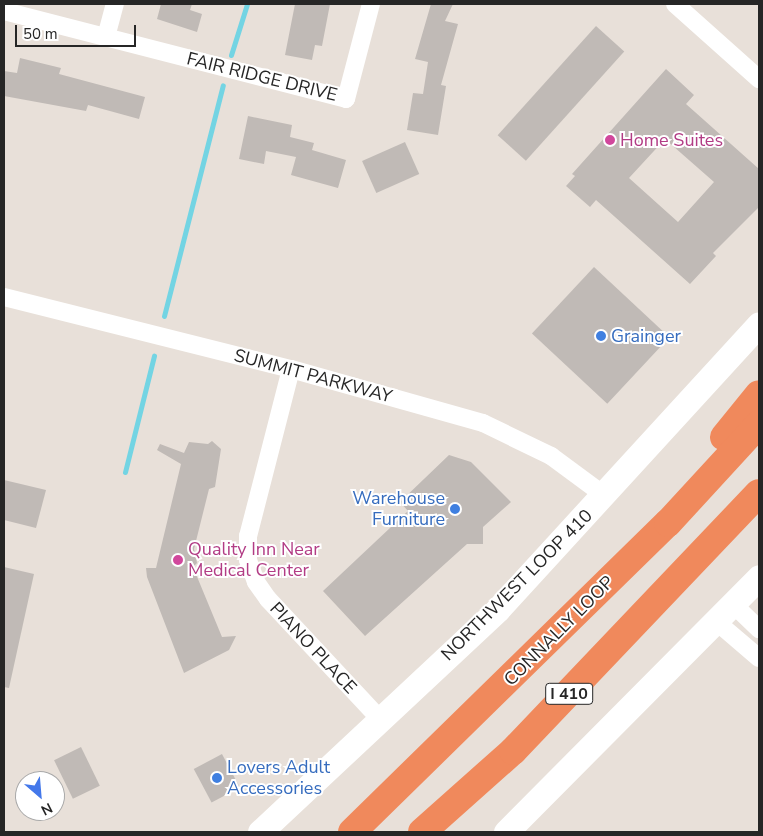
<!DOCTYPE html>
<style>
body{margin:0}
#map{position:relative;width:763px;height:836px;overflow:hidden;background:#e8e0d9;font-family:"Nunito Sans",sans-serif}
div>[style]{position:absolute}
.stream>*{height:5px;margin:-2.5px;padding:0 2.5px;transform-origin:2.5px;border-radius:2.5px;background:#73d4e3}
.building>*{inset:0;background:#c0bab6;transform-origin:0 0}
.minor>*{height:18px;margin:-9px;padding:0 9px;transform-origin:9px;border-radius:9px;background:#fff}
.secondary>*{height:25px;margin:-12.5px;padding:0 12.5px;transform-origin:12.5px;border-radius:12.5px;background:#fff}
.motorway>*{height:28px;margin:-14px;padding:0 14px;transform-origin:14px;border-radius:14px;background:#f0895c}
.dots>*{width:14px;height:14px;translate:-50% -50%;box-sizing:border-box;border:2px solid #fff;border-radius:50%}
span{translate:-50% -50%;white-space:nowrap;text-align:center;line-height:1.15;-webkit-text-stroke:4px #fff;paint-order:stroke}
.shield-label span{padding:1px 4px;background:#fff;border:1px solid;border-radius:4px;-webkit-text-stroke-width:0}
.shield-label{font-size:16px;color:#262626;font-weight:700}
.street-label{font-size:18px;color:#262626}
.hotel-label{font-size:18px;color:#b23c85}
.left{translate:0 -50%;text-align:left}
.shop-label{font-size:18px;color:#366cbe}
.right{translate:-100% -50%;text-align:right}
.frame{position:absolute;inset:0;border:5px solid #262626;pointer-events:none}
.north{position:absolute;left:15px;top:771px;width:50px;height:50px;box-sizing:border-box;background:#fff;border:1px solid #a8a8a8;border-radius:50%;rotate:153deg;font-size:14px;font-weight:700;line-height:20px;text-align:center;color:#262626}
.north::after{content:'';display:block;margin:auto;width:18px;height:22px;background:#4478ea;clip-path:polygon(50% 0,100% 100%,50% 72%,0 100%)}
.scale{position:absolute;left:15px;top:25px;width:121px;height:22px;box-sizing:border-box;border:2px solid #262626;border-top:0;padding-left:6px;font-size:15px;line-height:18px;white-space:nowrap;color:#262626;-webkit-text-stroke:4px #fff;paint-order:stroke}
</style>
<div id="map">
<div class="stream">
<i style="left:231px;top:55px;width:53px;rotate:-72.6deg"></i>
<i style="left:164px;top:316px;width:238px;rotate:-75.7deg"></i>
<i style="left:125px;top:472px;width:120px;rotate:-76deg"></i>
</div>
<div class="building">
<i style="clip-path:polygon(161px 4px,192px 4px,190px 10px,202px 14px,197px 32px,157px 19px)"></i>
<i style="clip-path:polygon(295px 4px,330px 4px,322px 46px,315px 45px,312px 60px,285px 55px)"></i>
<i style="clip-path:polygon(431px 4px,453px 4px,445px 21px,458px 24px,441px 85px,446px 86px,438px 135px,407px 130px,413px 93px,423px 94px,428px 62px,415px 59px)"></i>
<i style="left:596px;top:26px;width:38px;height:147px;rotate:42deg"></i>
<i style="clip-path:polygon(20px 58px,61px 68px,59px 74px,145px 97px,139px 119px,88px 105px,86px 111px,4px 96px,4px 71px,17px 73px)"></i>
<i style="clip-path:polygon(evenodd,666px 69px,694px 95px,686px 104px,759px 169px,759px 207px,713px 253px,716px 256px,690px 284px,596px 200px,590px 207px,566px 186px,575px 176px,572px 174px,666px 69px,665px 139px,714px 182px,678px 222px,629px 178px,665px 139px)"></i>
<i style="clip-path:polygon(248px 116px,292px 125px,290px 137px,314px 143px,312px 150px,346px 160px,338px 188px,291px 175px,296px 157px,266px 151px,264px 164px,239px 159px)"></i>
<i style="left:405px;top:142px;width:35px;height:47px;rotate:66deg"></i>
<i style="left:594px;top:267px;width:103px;height:91px;rotate:43deg"></i>
<i style="clip-path:polygon(212px 441px,221px 449px,215px 487px,209px 489px,194px 549px,197px 563px,193px 567px,222px 637px,236px 636px,229px 650px,184px 673px,147px 577px,146px 568px,156px 568px,181px 464px,157px 450px,160px 444px,184px 453px,189px 442px,208px 444px)"></i>
<i style="clip-path:polygon(449px 455px,471px 462px,511px 502px,483px 527px,483px 544px,467px 544px,365px 636px,323px 591px,408px 511px,400px 502px)"></i>
<i style="clip-path:polygon(4px 480px,46px 490px,36px 528px,4px 520px)"></i>
<i style="clip-path:polygon(4px 567px,34px 574px,9px 688px,4px 687px)"></i>
<i style="left:81px;top:747px;width:43px;height:30px;rotate:64deg"></i>
<i style="left:222px;top:754px;width:38px;height:32px;rotate:62deg"></i>
</div>
<div class="minor">
<i style="left:675px;top:4px;width:113px;rotate:41.8deg"></i>
<i style="left:4px;top:11px;width:353px;rotate:14.4deg"></i>
<i style="left:346px;top:99px;width:98px;rotate:-75.3deg"></i>
<i style="left:106px;top:37px;width:34px;rotate:-75deg"></i>
<i style="left:4px;top:297px;width:296px;rotate:14.1deg"></i>
<i style="left:291px;top:369px;width:199px;rotate:15.7deg"></i>
<i style="left:483px;top:423px;width:76px;rotate:25.9deg"></i>
<i style="left:551px;top:456px;width:67px;rotate:36.5deg"></i>
<i style="left:291px;top:369px;width:172px;rotate:104.4deg"></i>
<i style="left:248px;top:536px;width:24px;rotate:90deg"></i>
<i style="left:248px;top:560px;width:23px;rotate:70deg"></i>
<i style="left:256px;top:582px;width:21px;rotate:55deg"></i>
<i style="left:268px;top:599px;width:164px;rotate:47deg"></i>
<i style="left:734px;top:605px;width:35px;rotate:44deg"></i>
<i style="left:718px;top:623px;width:54px;rotate:40.5deg"></i>
</div>
<div class="secondary">
<i style="left:260px;top:832px;width:326px;rotate:-43.1deg"></i>
<i style="left:498px;top:609px;width:386px;rotate:-47.5deg"></i>
<i style="left:506px;top:832px;width:359px;rotate:-45.2deg"></i>
</div>
<div class="motorway">
<i style="left:724px;top:437px;width:55px;rotate:-50.9deg"></i>
<i style="left:352px;top:832px;width:442px;rotate:-44.4deg"></i>
<i style="left:668px;top:523px;width:134px;rotate:-47.4deg"></i>
<i style="left:422px;top:832px;width:122px;rotate:-41.7deg"></i>
<i style="left:513px;top:751px;width:356px;rotate:-46.4deg"></i>
</div>
<div class="dots">
<i style="left:610px;top:140px;background:#d1479c"></i>
<i style="left:601px;top:336px;background:#3f7fe0"></i>
<i style="left:455px;top:509px;background:#3f7fe0"></i>
<i style="left:178px;top:560px;background:#d1479c"></i>
<i style="left:217px;top:778px;background:#3f7fe0"></i>
</div>
<div class="shield-label">
<span style="left:569px;top:694px">I 410</span>
</div>
<div class="street-label">
<span style="left:262px;top:77px;rotate:14deg">FAIR RIDGE DRIVE</span>
<span style="left:313px;top:376px;rotate:15deg">SUMMIT PARKWAY</span>
<span style="left:517px;top:585px;rotate:-45deg">NORTHWEST LOOP 410</span>
<span style="left:559px;top:631px;rotate:-45deg">CONNALLY LOOP</span>
<span style="left:313px;top:648px;rotate:47deg">PIANO PLACE</span>
</div>
<div class="hotel-label">
<span class="left" style="left:620px;top:140px">Home Suites</span>
<span class="left" style="left:188px;top:560px">Quality Inn Near<br>Medical Center</span>
</div>
<div class="shop-label">
<span class="left" style="left:611px;top:336px">Grainger</span>
<span class="right" style="left:445px;top:509px">Warehouse<br>Furniture</span>
<span class="left" style="left:227px;top:778px">Lovers Adult<br>Accessories</span>
</div>
<div class="frame"></div>
<div class="north">N</div>
<div class="scale">50 m</div>
</div>
